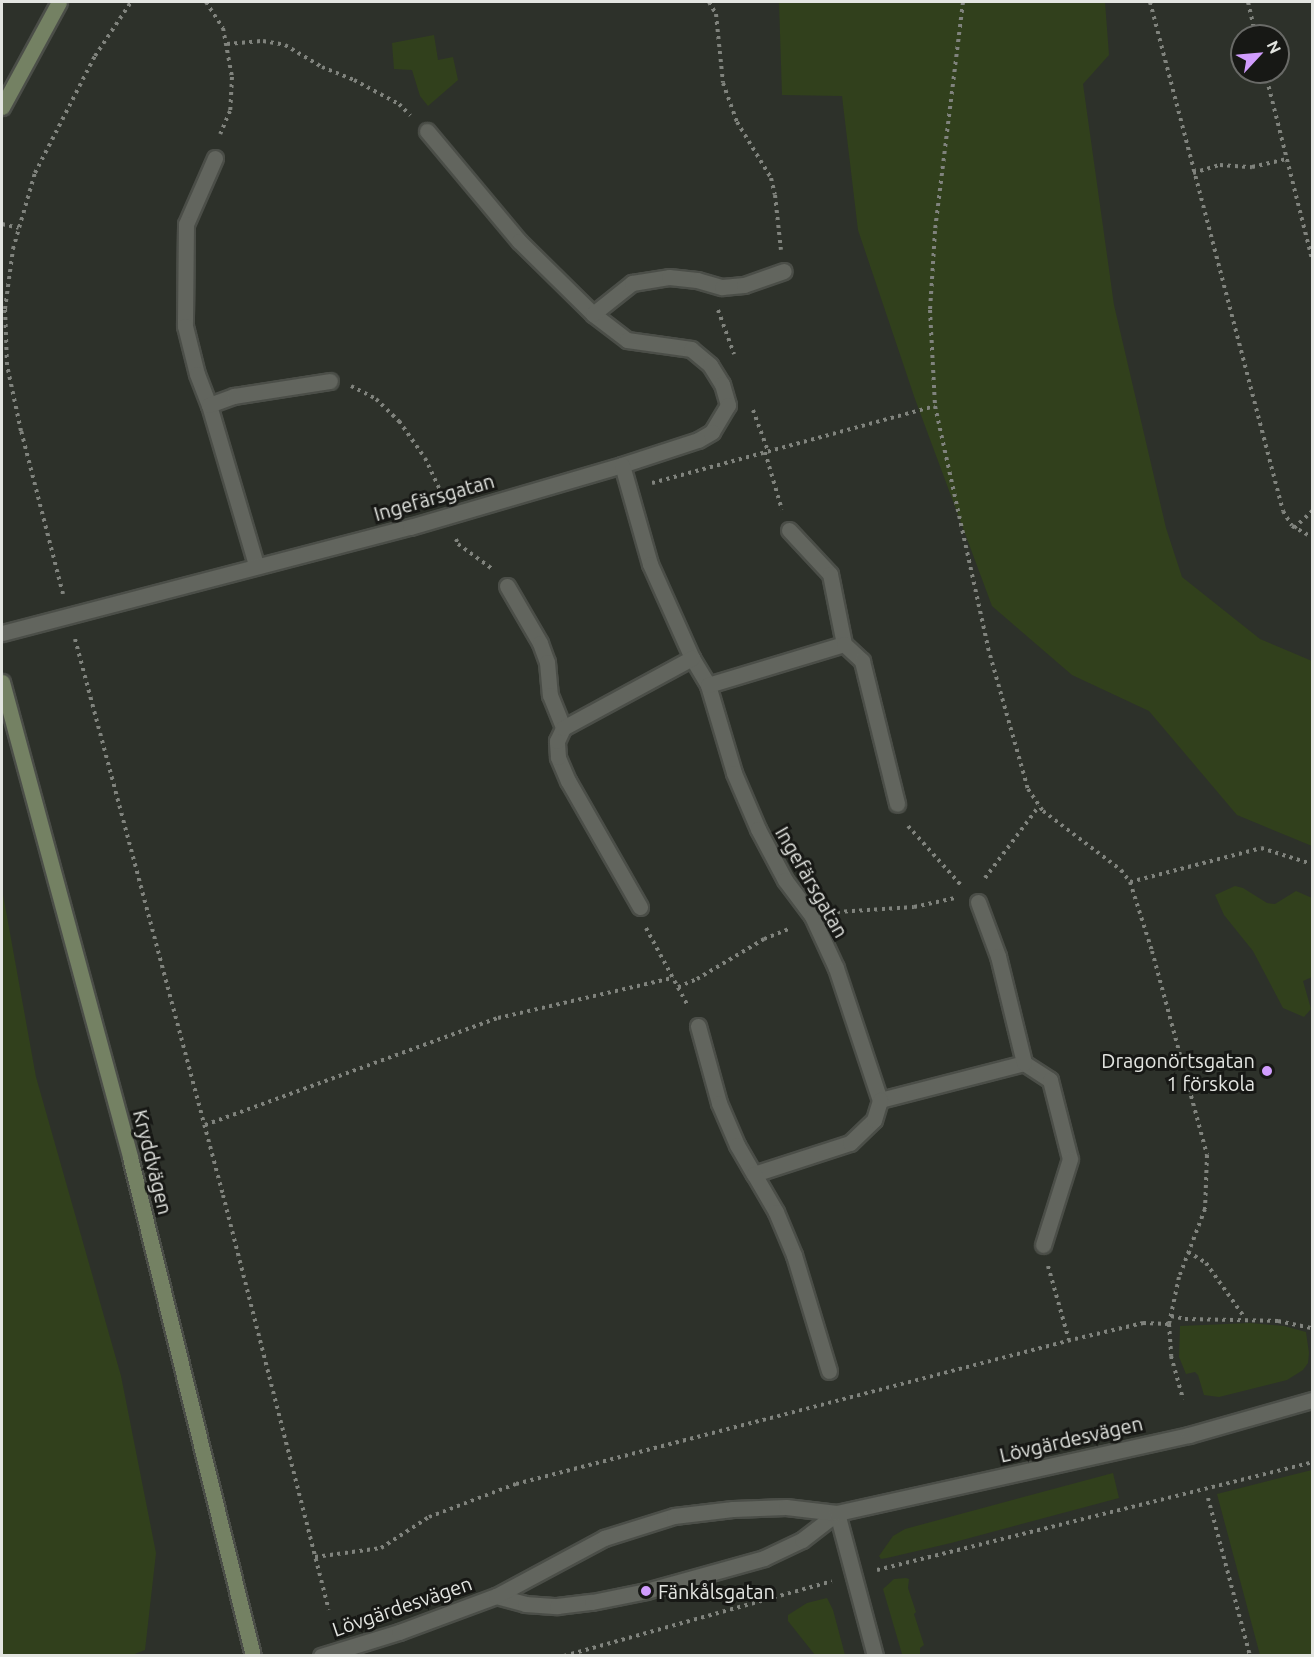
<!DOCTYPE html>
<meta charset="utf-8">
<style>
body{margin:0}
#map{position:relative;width:1314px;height:1657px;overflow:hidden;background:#2d312a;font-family:Ubuntu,sans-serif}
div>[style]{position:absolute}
.green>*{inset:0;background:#31401c}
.path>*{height:4px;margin-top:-2px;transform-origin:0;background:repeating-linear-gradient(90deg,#80837d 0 3px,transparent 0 7.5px)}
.roads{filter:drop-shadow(2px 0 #4b4e48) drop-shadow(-2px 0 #4b4e48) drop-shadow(0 2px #4b4e48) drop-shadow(0 -2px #4b4e48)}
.lane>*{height:15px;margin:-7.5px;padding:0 7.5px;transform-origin:7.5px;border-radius:7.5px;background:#62655e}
.street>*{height:15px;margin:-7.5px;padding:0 7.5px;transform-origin:7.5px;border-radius:7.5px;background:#62655e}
.secondary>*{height:15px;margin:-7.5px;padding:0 7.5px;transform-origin:7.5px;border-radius:7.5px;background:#748163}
.dots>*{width:16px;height:16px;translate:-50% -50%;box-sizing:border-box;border:3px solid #171815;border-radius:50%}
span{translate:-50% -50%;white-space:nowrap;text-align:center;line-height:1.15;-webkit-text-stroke:6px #171815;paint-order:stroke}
.street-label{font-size:20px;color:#e3e5e1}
.poi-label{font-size:20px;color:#e3e5e1}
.right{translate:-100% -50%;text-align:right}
.left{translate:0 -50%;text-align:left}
.frame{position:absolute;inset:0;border:3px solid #e3e5e1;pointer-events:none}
.north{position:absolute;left:1230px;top:24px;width:60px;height:60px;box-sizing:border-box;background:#171815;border:2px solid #696a67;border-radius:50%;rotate:64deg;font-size:16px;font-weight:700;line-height:24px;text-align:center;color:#e3e5e1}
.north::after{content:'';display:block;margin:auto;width:21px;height:27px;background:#d19dfe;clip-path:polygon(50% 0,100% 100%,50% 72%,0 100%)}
</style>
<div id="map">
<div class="green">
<i style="clip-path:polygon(779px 2px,1105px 2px,1109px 55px,1083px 84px,1114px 305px,1166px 528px,1182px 577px,1260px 639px,1312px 661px,1312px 846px,1237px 815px,1149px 711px,1072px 675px,992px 606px,915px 399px,858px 230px,842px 96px,782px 95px)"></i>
<i style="clip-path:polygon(434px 35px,438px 60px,453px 57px,458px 80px,428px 106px,420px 96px,412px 70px,394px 69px,392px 43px)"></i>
<i style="clip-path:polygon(1235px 886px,1243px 888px,1267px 903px,1275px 904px,1296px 891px,1312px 898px,1312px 977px,1303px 981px,1311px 1009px,1304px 1017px,1283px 1008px,1253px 951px,1224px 915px,1215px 895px)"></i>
<i style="clip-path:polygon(2px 889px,36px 1077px,121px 1376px,156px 1553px,145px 1650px,132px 1655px,2px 1655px)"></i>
<i style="clip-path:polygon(1250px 1323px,1284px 1326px,1306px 1332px,1309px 1353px,1308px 1363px,1303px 1370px,1287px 1380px,1219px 1397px,1204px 1395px,1198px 1375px,1195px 1372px,1186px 1374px,1179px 1357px,1180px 1326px)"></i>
<i style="clip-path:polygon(1312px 1470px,1312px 1655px,1260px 1655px,1217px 1494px)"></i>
<i style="clip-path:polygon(1113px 1473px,1119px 1498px,951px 1543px,887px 1558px,881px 1559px,879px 1556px,893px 1536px,905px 1529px)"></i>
<i style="clip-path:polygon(906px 1578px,909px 1579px,908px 1588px,916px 1612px,914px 1614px,924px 1645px,920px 1648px,920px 1655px,902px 1654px,883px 1589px,894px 1579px)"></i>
<i style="clip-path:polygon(827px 1598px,833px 1610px,845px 1655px,815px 1655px,788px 1621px,788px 1615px,807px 1603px)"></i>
</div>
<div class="path">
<i style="left:206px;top:2px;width:31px;rotate:57deg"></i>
<i style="left:223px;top:28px;width:50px;rotate:79.6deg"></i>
<i style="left:232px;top:77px;width:34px;rotate:93deg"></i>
<i style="left:230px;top:111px;width:25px;rotate:113deg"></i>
<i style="left:709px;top:2px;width:14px;rotate:60deg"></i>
<i style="left:716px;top:14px;width:69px;rotate:84.2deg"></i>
<i style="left:723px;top:83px;width:41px;rotate:70.3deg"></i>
<i style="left:737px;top:122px;width:66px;rotate:58.7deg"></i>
<i style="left:771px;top:178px;width:17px;rotate:77deg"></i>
<i style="left:775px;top:195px;width:55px;rotate:83.8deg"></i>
<i style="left:963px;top:2px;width:231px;rotate:97deg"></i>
<i style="left:935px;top:231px;width:79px;rotate:93.6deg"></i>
<i style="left:930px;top:310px;width:96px;rotate:87deg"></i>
<i style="left:935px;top:406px;width:248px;rotate:77.6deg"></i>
<i style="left:988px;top:648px;width:147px;rotate:74.2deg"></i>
<i style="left:1028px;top:789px;width:27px;rotate:56deg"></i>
<i style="left:1043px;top:811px;width:98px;rotate:37.1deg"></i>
<i style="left:1121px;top:870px;width:15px;rotate:53deg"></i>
<i style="left:1130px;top:882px;width:72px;rotate:72.3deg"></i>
<i style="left:1152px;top:951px;width:211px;rotate:74.9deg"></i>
<i style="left:1207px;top:1155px;width:54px;rotate:92.1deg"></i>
<i style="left:1205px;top:1209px;width:73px;rotate:110.9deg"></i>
<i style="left:1179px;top:1277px;width:48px;rotate:102deg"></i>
<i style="left:1169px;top:1324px;width:32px;rotate:86deg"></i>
<i style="left:1171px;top:1356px;width:45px;rotate:74.4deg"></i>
<i style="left:1150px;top:2px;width:526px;rotate:75.36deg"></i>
<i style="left:1283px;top:511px;width:17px;rotate:59deg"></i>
<i style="left:1292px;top:526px;width:23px;rotate:29deg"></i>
<i style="left:1248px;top:2px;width:35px;rotate:77deg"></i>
<i style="left:227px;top:44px;width:36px;rotate:-5deg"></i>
<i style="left:263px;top:41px;width:22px;rotate:10deg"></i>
<i style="left:285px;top:45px;width:43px;rotate:30.7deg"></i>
<i style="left:322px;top:67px;width:35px;rotate:22deg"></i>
<i style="left:354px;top:80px;width:51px;rotate:28.1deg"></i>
<i style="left:399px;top:104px;width:16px;rotate:45deg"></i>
<i style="left:1265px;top:72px;width:193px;rotate:75.9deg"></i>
<i style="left:1193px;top:173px;width:28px;rotate:-17deg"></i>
<i style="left:1220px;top:165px;width:32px;rotate:4deg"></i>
<i style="left:1252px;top:167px;width:36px;rotate:-13deg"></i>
<i style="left:2px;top:224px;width:17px;rotate:13deg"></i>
<i style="left:718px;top:310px;width:47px;rotate:70deg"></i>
<i style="left:351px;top:386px;width:28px;rotate:27deg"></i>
<i style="left:376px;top:399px;width:32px;rotate:44deg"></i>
<i style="left:399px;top:421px;width:45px;rotate:54.9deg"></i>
<i style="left:425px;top:458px;width:40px;rotate:65deg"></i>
<i style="left:753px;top:410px;width:44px;rotate:69.9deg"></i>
<i style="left:765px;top:452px;width:60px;rotate:73.7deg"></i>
<i style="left:652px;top:483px;width:293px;rotate:-15.2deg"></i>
<i style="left:1294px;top:528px;width:25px;rotate:-43deg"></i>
<i style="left:456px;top:539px;width:5px;rotate:68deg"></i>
<i style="left:458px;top:544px;width:41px;rotate:36deg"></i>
<i style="left:63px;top:594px;width:168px;rotate:-104.4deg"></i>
<i style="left:21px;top:431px;width:67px;rotate:-102deg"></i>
<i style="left:7px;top:365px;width:56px;rotate:-92deg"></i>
<i style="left:5px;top:309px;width:61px;rotate:-82.4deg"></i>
<i style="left:13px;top:249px;width:79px;rotate:-73.9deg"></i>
<i style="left:35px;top:173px;width:131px;rotate:-62.9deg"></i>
<i style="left:95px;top:56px;width:65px;rotate:-56.3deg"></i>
<i style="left:75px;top:639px;width:575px;rotate:75.09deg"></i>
<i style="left:223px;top:1195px;width:428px;rotate:75.7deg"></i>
<i style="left:908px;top:826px;width:79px;rotate:48.1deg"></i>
<i style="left:985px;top:878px;width:90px;rotate:-53.1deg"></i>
<i style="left:1130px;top:882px;width:135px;rotate:-14.5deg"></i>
<i style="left:1261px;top:848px;width:53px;rotate:17.4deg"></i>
<i style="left:837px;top:912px;width:77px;rotate:-3.7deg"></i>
<i style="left:914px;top:907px;width:42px;rotate:-12.4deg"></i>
<i style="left:646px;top:928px;width:89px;rotate:61.7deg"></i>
<i style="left:678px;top:987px;width:21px;rotate:-23deg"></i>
<i style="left:697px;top:979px;width:78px;rotate:-30.8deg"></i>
<i style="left:764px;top:939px;width:29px;rotate:-22deg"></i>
<i style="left:205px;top:1125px;width:312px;rotate:-20.1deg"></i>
<i style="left:498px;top:1018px;width:180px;rotate:-12.9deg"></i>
<i style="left:1188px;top:1252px;width:21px;rotate:31deg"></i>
<i style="left:1206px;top:1263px;width:67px;rotate:54.7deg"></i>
<i style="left:1048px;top:1266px;width:77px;rotate:74.2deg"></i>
<i style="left:1171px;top:1316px;width:14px;rotate:12deg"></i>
<i style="left:1185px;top:1319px;width:93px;rotate:1.2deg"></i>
<i style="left:1278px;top:1321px;width:35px;rotate:12deg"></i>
<i style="left:1208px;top:1498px;width:163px;rotate:75.1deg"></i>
<i style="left:315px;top:1557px;width:67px;rotate:-7.8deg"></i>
<i style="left:381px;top:1548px;width:57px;rotate:-32.9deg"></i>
<i style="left:429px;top:1517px;width:93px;rotate:-20.8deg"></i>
<i style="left:516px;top:1484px;width:577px;rotate:-14.54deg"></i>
<i style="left:1075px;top:1339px;width:70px;rotate:-13.2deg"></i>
<i style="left:1143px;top:1323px;width:26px;rotate:2deg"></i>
<i style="left:877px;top:1570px;width:448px;rotate:-13.9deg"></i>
<i style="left:564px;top:1656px;width:278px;rotate:-15.6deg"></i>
</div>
<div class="roads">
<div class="lane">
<i style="left:496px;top:1596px;width:30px;rotate:15deg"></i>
<i style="left:525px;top:1604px;width:32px;rotate:4deg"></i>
<i style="left:557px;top:1606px;width:35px;rotate:-7deg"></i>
<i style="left:592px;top:1602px;width:55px;rotate:-11.5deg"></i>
<i style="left:646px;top:1591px;width:123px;rotate:-15.6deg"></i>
<i style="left:764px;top:1558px;width:42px;rotate:-25.3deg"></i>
<i style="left:802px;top:1540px;width:44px;rotate:-37.6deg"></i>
<i style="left:837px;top:1513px;width:148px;rotate:75.1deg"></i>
</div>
<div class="street">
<i style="left:427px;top:131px;width:143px;rotate:50.1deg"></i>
<i style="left:519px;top:241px;width:104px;rotate:44.6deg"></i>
<i style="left:593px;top:314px;width:43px;rotate:37.4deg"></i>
<i style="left:627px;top:340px;width:65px;rotate:8deg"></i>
<i style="left:691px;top:349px;width:25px;rotate:40deg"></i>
<i style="left:710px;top:365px;width:22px;rotate:58deg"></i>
<i style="left:722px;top:384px;width:22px;rotate:74deg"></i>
<i style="left:728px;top:405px;width:31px;rotate:121deg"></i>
<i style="left:712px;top:432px;width:16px;rotate:150deg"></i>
<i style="left:698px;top:440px;width:80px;rotate:161.8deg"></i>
<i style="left:215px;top:158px;width:72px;rotate:113.7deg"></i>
<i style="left:186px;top:224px;width:102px;rotate:90.6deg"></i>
<i style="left:185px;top:326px;width:49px;rotate:76deg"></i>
<i style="left:197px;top:374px;width:33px;rotate:69deg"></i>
<i style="left:209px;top:405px;width:167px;rotate:73.6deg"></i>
<i style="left:593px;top:314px;width:50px;rotate:-38.5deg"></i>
<i style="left:632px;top:283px;width:37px;rotate:-9deg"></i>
<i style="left:669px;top:277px;width:28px;rotate:6deg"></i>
<i style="left:697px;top:280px;width:26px;rotate:16deg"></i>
<i style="left:722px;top:287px;width:22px;rotate:-5deg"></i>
<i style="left:744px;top:285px;width:42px;rotate:-19.3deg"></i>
<i style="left:209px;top:405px;width:27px;rotate:-20deg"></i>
<i style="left:234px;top:396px;width:97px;rotate:-8.9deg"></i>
<i style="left:789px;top:530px;width:60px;rotate:47deg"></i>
<i style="left:830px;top:574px;width:71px;rotate:78.7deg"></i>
<i style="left:507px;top:586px;width:66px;rotate:59.9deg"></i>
<i style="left:540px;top:643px;width:20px;rotate:70deg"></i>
<i style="left:547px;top:662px;width:33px;rotate:85deg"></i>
<i style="left:550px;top:695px;width:35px;rotate:68deg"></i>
<i style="left:2px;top:633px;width:422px;rotate:-14.6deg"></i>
<i style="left:410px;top:527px;width:221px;rotate:-16.3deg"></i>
<i style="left:622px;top:465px;width:103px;rotate:74.2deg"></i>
<i style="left:650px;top:564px;width:103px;rotate:65.9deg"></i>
<i style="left:692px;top:658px;width:31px;rotate:59deg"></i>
<i style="left:708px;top:685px;width:92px;rotate:73.5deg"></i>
<i style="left:734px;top:773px;width:61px;rotate:66.8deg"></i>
<i style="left:758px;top:829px;width:58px;rotate:62.1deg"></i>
<i style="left:785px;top:880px;width:45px;rotate:53.1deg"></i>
<i style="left:812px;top:916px;width:57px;rotate:65.2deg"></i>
<i style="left:836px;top:968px;width:139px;rotate:71.6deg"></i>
<i style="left:880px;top:1100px;width:149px;rotate:-14.4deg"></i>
<i style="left:1024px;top:1063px;width:31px;rotate:33deg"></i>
<i style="left:1050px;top:1080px;width:81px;rotate:75.8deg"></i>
<i style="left:1070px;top:1159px;width:90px;rotate:107.4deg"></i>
<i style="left:708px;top:685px;width:142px;rotate:-16.8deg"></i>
<i style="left:844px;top:644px;width:25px;rotate:43deg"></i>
<i style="left:862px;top:661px;width:147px;rotate:76.2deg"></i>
<i style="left:978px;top:902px;width:58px;rotate:69.7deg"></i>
<i style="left:998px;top:956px;width:110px;rotate:76.3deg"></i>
<i style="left:640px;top:907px;width:145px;rotate:-119.7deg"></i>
<i style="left:568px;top:781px;width:26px;rotate:-113deg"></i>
<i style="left:558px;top:757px;width:16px;rotate:-94deg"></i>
<i style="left:557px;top:741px;width:14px;rotate:-65deg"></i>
<i style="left:563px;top:728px;width:147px;rotate:-28.5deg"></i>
<i style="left:698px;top:1026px;width:80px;rotate:74.7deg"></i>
<i style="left:719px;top:1103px;width:46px;rotate:66.8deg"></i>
<i style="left:737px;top:1145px;width:34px;rotate:60deg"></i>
<i style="left:754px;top:1174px;width:101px;rotate:-17.9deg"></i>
<i style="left:850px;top:1143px;width:33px;rotate:-44deg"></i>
<i style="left:874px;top:1120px;width:21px;rotate:-73deg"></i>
<i style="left:754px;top:1174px;width:44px;rotate:59.9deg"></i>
<i style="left:776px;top:1212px;width:47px;rotate:67.3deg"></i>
<i style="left:794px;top:1255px;width:121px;rotate:73.2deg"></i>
<i style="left:321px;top:1656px;width:82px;rotate:-17.1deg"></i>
<i style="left:399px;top:1632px;width:103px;rotate:-20.4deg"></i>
<i style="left:496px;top:1596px;width:123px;rotate:-28.2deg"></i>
<i style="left:604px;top:1538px;width:73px;rotate:-17.4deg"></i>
<i style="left:674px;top:1516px;width:59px;rotate:-6.8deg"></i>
<i style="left:733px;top:1509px;width:53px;rotate:-2.2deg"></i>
<i style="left:786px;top:1507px;width:51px;rotate:6.7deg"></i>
<i style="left:837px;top:1513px;width:361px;rotate:-12.5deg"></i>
<i style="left:1189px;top:1435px;width:128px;rotate:-15.9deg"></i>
</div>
<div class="secondary">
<i style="left:2px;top:107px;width:119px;rotate:-61.5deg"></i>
<i style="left:2px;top:682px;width:492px;rotate:74.9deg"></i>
<i style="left:130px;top:1157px;width:514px;rotate:76.15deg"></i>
</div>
</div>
<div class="dots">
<i style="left:1267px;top:1071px;background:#d19dfe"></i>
<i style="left:646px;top:1591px;background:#d19dfe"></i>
</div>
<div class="street-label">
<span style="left:434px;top:497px;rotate:-16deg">Ingefärsgatan</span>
<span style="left:812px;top:882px;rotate:60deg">Ingefärsgatan</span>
<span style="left:153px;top:1162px;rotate:76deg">Kryddvägen</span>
<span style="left:1071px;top:1439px;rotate:-13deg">Lövgärdesvägen</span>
<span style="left:402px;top:1606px;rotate:-19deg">Lövgärdesvägen</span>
</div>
<div class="poi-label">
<span class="right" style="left:1255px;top:1072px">Dragonörtsgatan<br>1 förskola</span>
<span class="left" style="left:658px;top:1591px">Fänkålsgatan</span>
</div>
<div class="frame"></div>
<div class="north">N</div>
</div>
